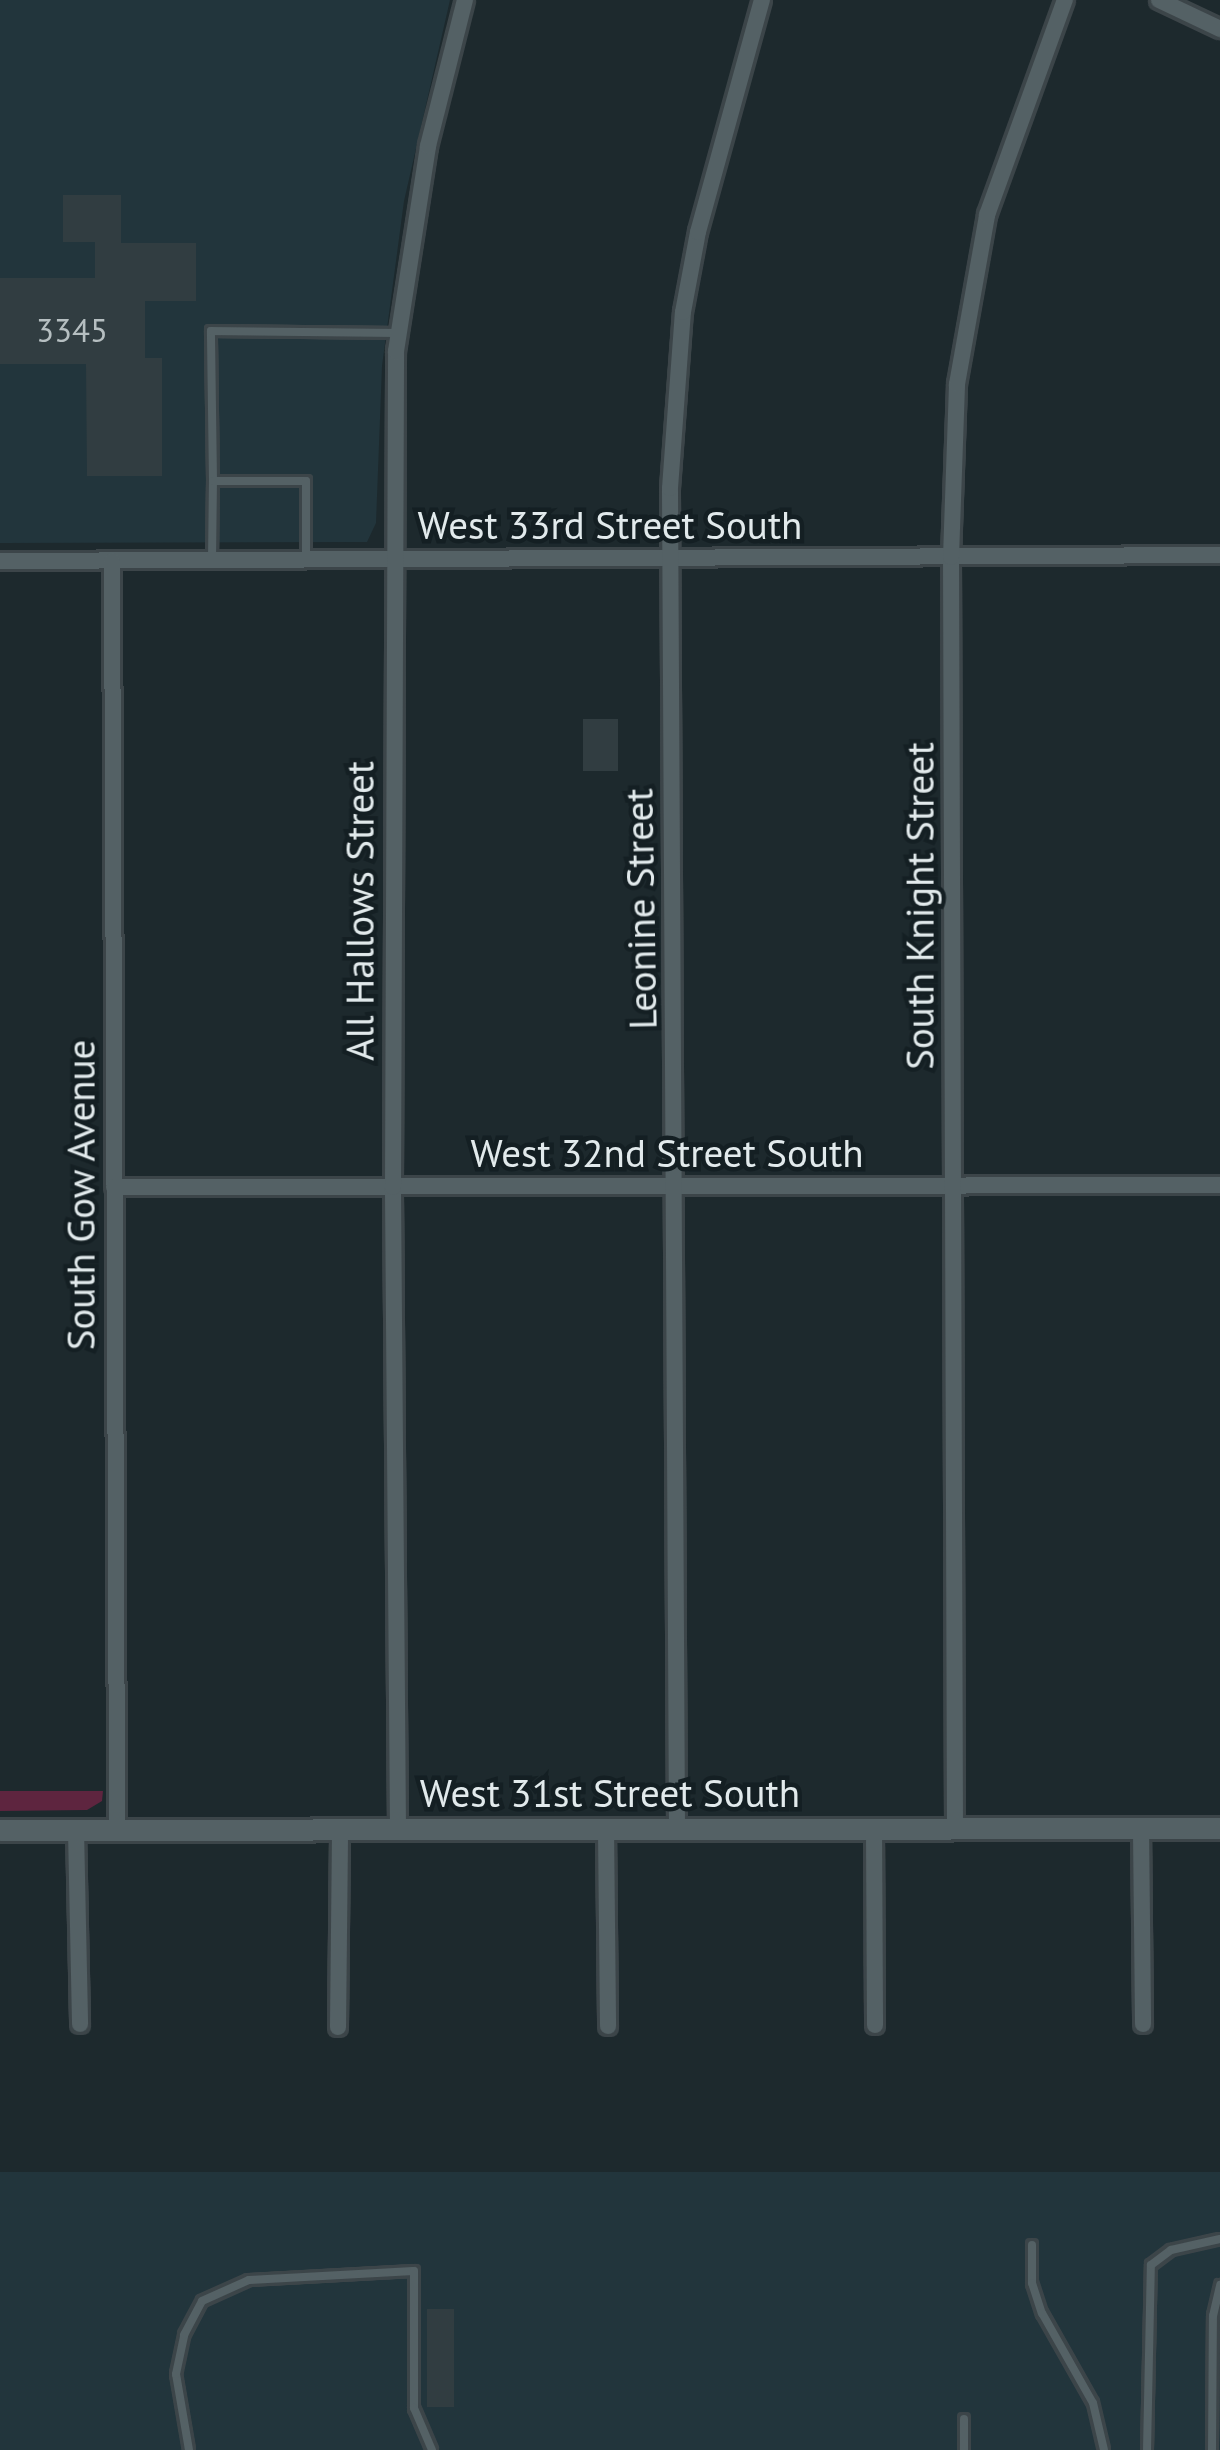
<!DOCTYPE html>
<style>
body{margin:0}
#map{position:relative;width:1220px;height:2450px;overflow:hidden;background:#1d292d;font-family:"PT Sans",sans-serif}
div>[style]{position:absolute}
.built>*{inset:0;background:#22353c;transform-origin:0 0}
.green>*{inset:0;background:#5e253f}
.building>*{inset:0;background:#313d41;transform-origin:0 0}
.roads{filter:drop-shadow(3px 0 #3c4549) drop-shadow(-3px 0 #3c4549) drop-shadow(0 3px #3c4549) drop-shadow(0 -3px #3c4549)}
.service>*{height:8px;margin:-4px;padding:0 4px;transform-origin:4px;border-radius:4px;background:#546165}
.minor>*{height:16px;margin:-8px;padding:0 8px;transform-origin:8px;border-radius:8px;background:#546165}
.tertiary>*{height:21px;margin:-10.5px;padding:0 10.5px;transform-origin:10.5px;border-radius:10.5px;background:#546165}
span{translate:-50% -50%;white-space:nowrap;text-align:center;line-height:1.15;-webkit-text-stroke:9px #141f23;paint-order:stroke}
.number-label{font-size:33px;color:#b6bfc1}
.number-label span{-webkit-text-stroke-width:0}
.street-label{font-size:39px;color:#e2eaec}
</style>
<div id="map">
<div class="built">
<i style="clip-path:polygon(0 0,450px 0,404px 201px,382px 366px,376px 523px,367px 542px,0 543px)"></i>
<i style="left:0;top:2172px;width:1220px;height:278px"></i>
</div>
<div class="green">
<i style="clip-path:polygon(0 1791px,103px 1791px,102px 1801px,87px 1810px,0 1811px)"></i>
</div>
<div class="building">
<i style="clip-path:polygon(63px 195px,121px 195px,121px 243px,196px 243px,196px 301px,145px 301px,145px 358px,162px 358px,162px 476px,87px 476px,86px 364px,0 364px,0 278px,95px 278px,95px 242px,63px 242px)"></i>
<i style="left:583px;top:719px;width:35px;height:52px"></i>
<i style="left:427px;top:2309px;width:27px;height:98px"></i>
</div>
<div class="roads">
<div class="service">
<i style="left:213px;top:481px;width:150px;rotate:-90.8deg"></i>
<i style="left:211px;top:331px;width:184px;rotate:0.6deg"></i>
<i style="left:212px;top:560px;width:79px;rotate:-89.3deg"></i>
<i style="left:213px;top:481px;width:93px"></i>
<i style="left:306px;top:481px;width:77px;rotate:90deg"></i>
<i style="left:1032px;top:2245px;width:38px;rotate:90deg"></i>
<i style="left:1032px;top:2283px;width:32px;rotate:72deg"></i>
<i style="left:1042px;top:2313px;width:103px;rotate:60.5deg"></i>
<i style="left:1093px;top:2403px;width:48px;rotate:76.8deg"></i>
<i style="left:964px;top:2419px;width:31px;rotate:90deg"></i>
<i style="left:189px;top:2450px;width:77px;rotate:-99.7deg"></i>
<i style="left:176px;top:2374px;width:40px;rotate:-78deg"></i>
<i style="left:184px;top:2335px;width:38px;rotate:-62deg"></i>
<i style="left:202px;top:2301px;width:51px;rotate:-24.1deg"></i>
<i style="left:249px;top:2280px;width:165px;rotate:-3.1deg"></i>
<i style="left:414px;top:2271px;width:137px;rotate:90deg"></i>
<i style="left:414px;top:2408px;width:46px;rotate:66.8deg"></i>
<i style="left:1147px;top:2450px;width:185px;rotate:-88.8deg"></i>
<i style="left:1151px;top:2265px;width:25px;rotate:-37deg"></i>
<i style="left:1171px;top:2250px;width:50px;rotate:-12.7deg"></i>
<i style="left:1212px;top:2450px;width:134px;rotate:-89.6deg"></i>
<i style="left:1213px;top:2316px;width:32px;rotate:-77deg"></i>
</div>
<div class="minor">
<i style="left:1159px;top:0;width:68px;rotate:25.4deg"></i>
<i style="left:0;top:561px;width:1220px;rotate:-0.28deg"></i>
<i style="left:112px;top:561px;width:1269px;rotate:89.77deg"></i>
<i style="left:114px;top:1187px;width:1106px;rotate:-0.1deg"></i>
<i style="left:677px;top:1828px;width:1340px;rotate:-90.3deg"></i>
<i style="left:670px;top:488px;width:176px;rotate:-85.8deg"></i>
<i style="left:683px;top:312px;width:81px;rotate:-79.4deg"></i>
<i style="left:698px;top:232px;width:241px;rotate:-74.6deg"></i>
<i style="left:874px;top:1828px;width:197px;rotate:89.7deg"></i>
<i style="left:955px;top:1828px;width:1271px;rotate:-90.18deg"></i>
<i style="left:951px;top:557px;width:173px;rotate:-88deg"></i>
<i style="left:957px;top:384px;width:172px;rotate:-79.9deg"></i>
<i style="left:987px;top:215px;width:229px;rotate:-70.1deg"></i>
<i style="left:1141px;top:1828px;width:196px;rotate:89.4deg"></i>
<i style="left:398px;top:1829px;width:642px;rotate:-90.45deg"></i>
<i style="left:393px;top:1187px;width:836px;rotate:-89.79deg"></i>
<i style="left:396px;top:351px;width:207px;rotate:-81.1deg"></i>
<i style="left:428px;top:146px;width:151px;rotate:-75.8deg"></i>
<i style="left:606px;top:1829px;width:197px;rotate:89.4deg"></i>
<i style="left:76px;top:1830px;width:194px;rotate:88.8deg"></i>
<i style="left:338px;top:2027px;width:198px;rotate:-89.4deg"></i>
</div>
<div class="tertiary">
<i style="left:0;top:1830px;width:1220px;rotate:-0.09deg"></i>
</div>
</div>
<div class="number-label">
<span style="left:72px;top:330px">3345</span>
</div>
<div class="street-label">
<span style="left:610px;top:525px">West 33rd Street South</span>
<span style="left:920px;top:906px;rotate:-90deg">South Knight Street</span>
<span style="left:641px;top:909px;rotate:-91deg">Leonine Street</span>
<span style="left:360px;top:911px;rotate:-90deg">All Hallows Street</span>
<span style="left:667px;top:1153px">West 32nd Street South</span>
<span style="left:81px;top:1195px;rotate:-90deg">South Gow Avenue</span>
<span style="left:610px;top:1793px">West 31st Street South</span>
</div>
</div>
